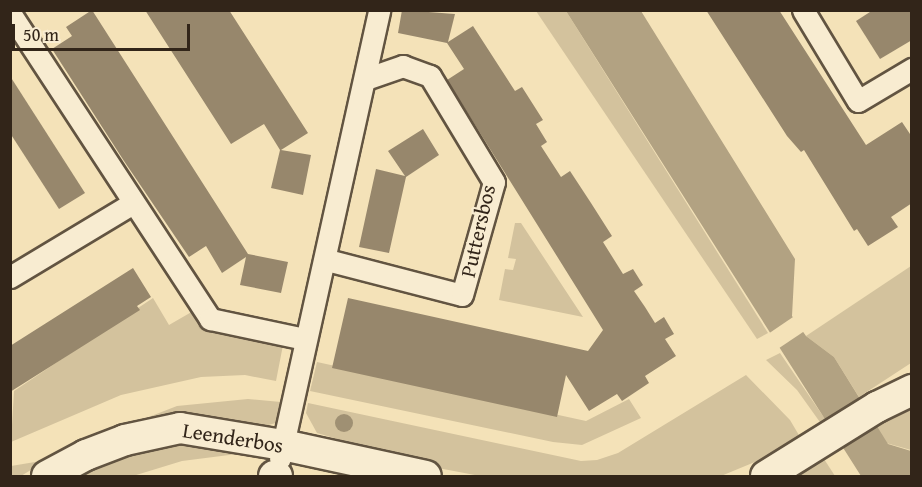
<!DOCTYPE html>
<style>
body{margin:0}
#map{position:relative;width:922px;height:487px;overflow:hidden;background:#f4e2b8;font-family:"Gentium Book Plus",serif}
div>[style]{position:absolute}
.green>*{inset:0;background:#d3c29d}
.water>*{inset:0;background:#b2a282}
.pier>*{inset:0;background:#f4e2b8;transform-origin:0 0}
.building>*{inset:0;background:#97876c}
.roads{filter:drop-shadow(2px 0 #625441) drop-shadow(-2px 0 #625441) drop-shadow(0 2px #625441) drop-shadow(0 -2px #625441)}
.street>*{height:21px;margin:-10.5px;padding:0 10.5px;transform-origin:10.5px;border-radius:10.5px;background:#f8ecd1}
.secondary>*{height:30px;margin:-15px;padding:0 15px;transform-origin:15px;border-radius:15px;background:#f8ecd1}
.trees>*{width:18px;height:18px;margin:-9px;border-radius:50%;background:#9f9073}
span{translate:-50% -50%;white-space:nowrap;text-align:center;line-height:1.15;-webkit-text-stroke:4.5px #f8ecd1;paint-order:stroke}
.street-label{font-size:21px;color:#322519}
.frame{position:absolute;inset:0;border:12px solid #322519;pointer-events:none}
.scale{position:absolute;left:12px;top:24px;width:178px;height:27px;box-sizing:border-box;border:3px solid #322519;border-top:0;padding-left:8px;font-size:18px;line-height:21px;white-space:nowrap;color:#322519;-webkit-text-stroke:4px #f8ecd1;paint-order:stroke}
</style>
<div id="map">
<div class="green">
<i style="clip-path:polygon(536px 11px,566px 11px,768px 333px,757px 339px)"></i>
<i style="clip-path:polygon(515px 223px,521px 223px,583px 317px,499px 300px,505px 269px,513px 270px,516px 259px,508px 258px)"></i>
<i style="clip-path:polygon(911px 266px,911px 363px,859px 397px,834px 357px,806px 336px)"></i>
<i style="clip-path:polygon(153px 298px,169px 325px,195px 310px,283px 345px,276px 381px,245px 375px,201px 377px,121px 395px,11px 442px,14px 391px)"></i>
<i style="clip-path:polygon(780px 353px,827px 422px,822px 425px,797px 390px,766px 360px)"></i>
<i style="clip-path:polygon(317px 362px,586px 421px,629px 399px,641px 418px,582px 445px,553px 442px,310px 391px)"></i>
<i style="clip-path:polygon(746px 375px,790px 420px,803px 442px,721px 476px,480px 476px,344px 450px,344px 441px,317px 433px,306px 413px,308px 403px,581px 461px,597px 460px,618px 453px)"></i>
<i style="clip-path:polygon(248px 399px,281px 402px,276px 423px,264px 426px,179px 416px,128px 425px,177px 406px)"></i>
<i style="clip-path:polygon(911px 405px,911px 450px,886px 443px,877px 428px)"></i>
<i style="clip-path:polygon(185px 441px,235px 444px,237px 454px,182px 461px,133px 476px,72px 476px,137px 451px)"></i>
<i style="clip-path:polygon(824px 459px,835px 476px,794px 476px)"></i>
<i style="clip-path:polygon(47px 460px,21px 476px,11px 476px,11px 466px)"></i>
</div>
<div class="water">
<i style="clip-path:polygon(566px 11px,641px 11px,795px 259px,792px 316px,806px 336px,834px 357px,888px 444px,911px 451px,911px 476px,861px 476px)"></i>
</div>
<div class="pier">
<i style="left:796px;top:315px;width:18px;height:36px;rotate:56deg"></i>
</div>
<div class="building">
<i style="clip-path:polygon(92px 10px,248px 254px,288px 262px,281px 293px,240px 285px,246px 257px,222px 273px,206px 246px,189px 257px,124px 161px,52px 49px,72px 36px,66px 27px)"></i>
<i style="clip-path:polygon(145px 10px,229px 10px,308px 133px,281px 150px,311px 155px,303px 195px,271px 188px,280px 150px,264px 124px,231px 144px)"></i>
<i style="clip-path:polygon(402px 10px,455px 14px,448px 42px,473px 26px,515px 91px,522px 87px,543px 120px,536px 124px,547px 142px,541px 146px,561px 177px,570px 171px,591px 203px,612px 236px,603px 242px,623px 274px,633px 269px,643px 285px,634px 291px,645px 307px,655px 323px,664px 317px,674px 334px,665px 339px,676px 356px,645px 376px,649px 383px,622px 401px,617px 394px,589px 411px,566px 375px,557px 417px,332px 368px,348px 298px,588px 351px,603px 330px,447px 80px,464px 69px,447px 43px,398px 33px)"></i>
<i style="clip-path:polygon(706px 10px,779px 10px,866px 145px,902px 122px,912px 137px,912px 203px,891px 217px,898px 227px,868px 246px,857px 229px,854px 231px,804px 150px,801px 152px,787px 136px)"></i>
<i style="clip-path:polygon(873px 10px,912px 10px,912px 40px,880px 59px,856px 21px)"></i>
<i style="clip-path:polygon(10px 76px,85px 193px,59px 209px,10px 133px)"></i>
<i style="clip-path:polygon(423px 129px,439px 155px,406px 177px,389px 253px,359px 247px,376px 169px,405px 176px,388px 151px)"></i>
<i style="clip-path:polygon(133px 268px,151px 297px,137px 306px,140px 310px,10px 392px,10px 346px)"></i>
</div>
<div class="roads">
<div class="street">
<i style="left:803px;top:10px;width:106px;rotate:58.9deg"></i>
<i style="left:858px;top:101px;width:63px;rotate:-30.7deg"></i>
<i style="left:10px;top:13px;width:366px;rotate:56.8deg"></i>
<i style="left:210px;top:319px;width:97px;rotate:11.9deg"></i>
<i style="left:327px;top:260px;width:139px;rotate:14.5deg"></i>
<i style="left:462px;top:295px;width:117px;rotate:-74.2deg"></i>
<i style="left:494px;top:182px;width:124px;rotate:-121.1deg"></i>
<i style="left:430px;top:76px;width:29px;rotate:-160deg"></i>
<i style="left:403px;top:66px;width:39px;rotate:161deg"></i>
<i style="left:10px;top:277px;width:144px;rotate:-31deg"></i>
<i style="left:280px;top:458px;width:459px;rotate:-77.5deg"></i>
</div>
<div class="secondary">
<i style="left:47px;top:476px;width:44px;rotate:-28.3deg"></i>
<i style="left:86px;top:455px;width:42px;rotate:-21deg"></i>
<i style="left:125px;top:440px;width:56px;rotate:-12.3deg"></i>
<i style="left:180px;top:428px;width:104px;rotate:9.4deg"></i>
<i style="left:283px;top:445px;width:146px;rotate:12.2deg"></i>
<i style="left:274px;top:476px;width:3px"></i>
<i style="left:766px;top:476px;width:131px;rotate:-31.9deg"></i>
<i style="left:877px;top:407px;width:39px;rotate:-26deg"></i>
</div>
</div>
<div class="trees">
<i style="left:344px;top:423px"></i>
</div>
<div class="street-label">
<span style="left:478px;top:231px;rotate:-77deg">Puttersbos</span>
<span style="left:233px;top:438px;rotate:9deg">Leenderbos</span>
</div>
<div class="frame"></div>
<div class="scale">50 m</div>
</div>
